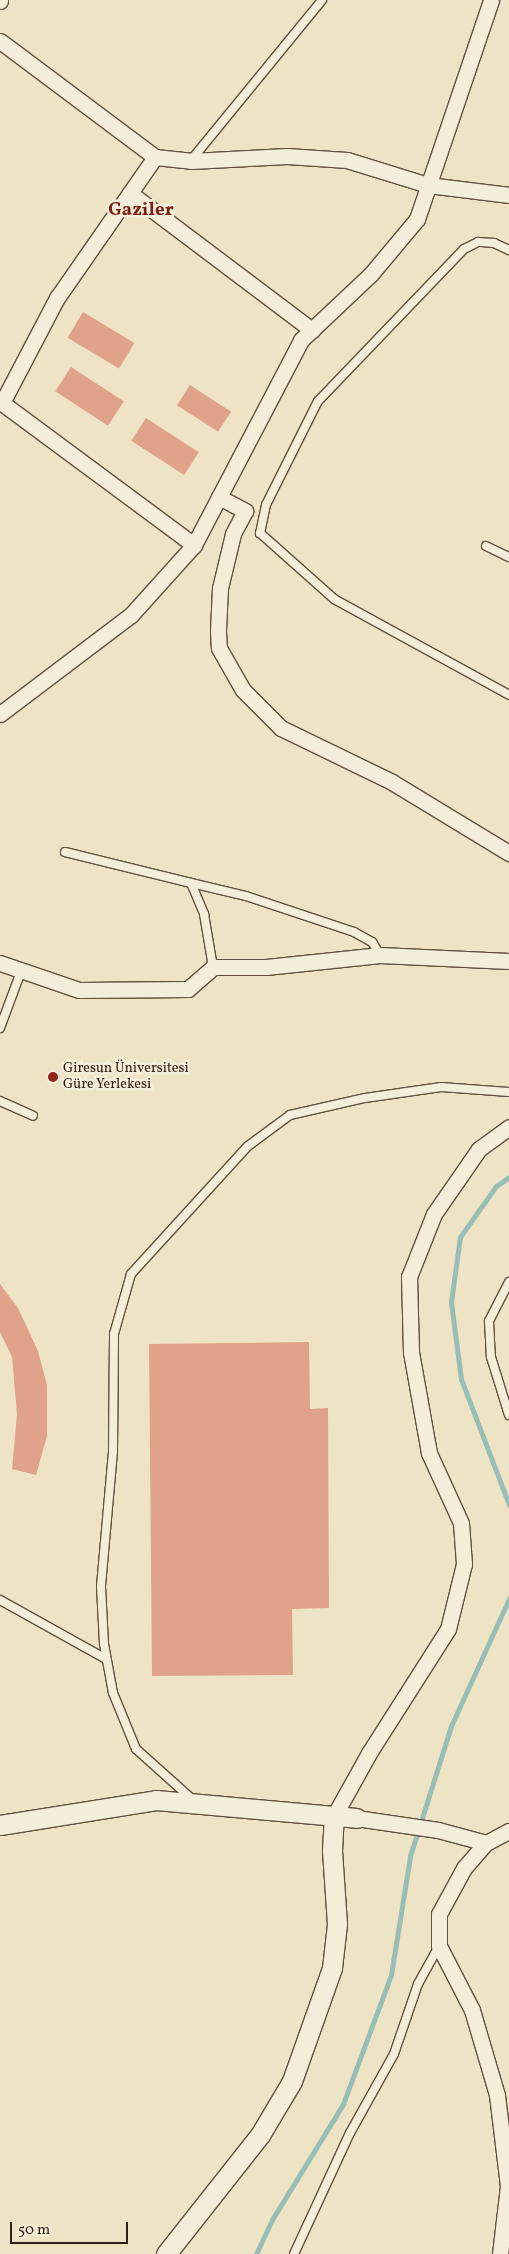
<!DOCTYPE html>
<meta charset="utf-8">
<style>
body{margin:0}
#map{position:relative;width:509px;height:2254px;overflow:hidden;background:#eee4c5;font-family:Vollkorn,serif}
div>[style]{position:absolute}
.stream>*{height:5px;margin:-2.5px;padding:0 2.5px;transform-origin:2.5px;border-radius:2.5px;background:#99beb5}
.building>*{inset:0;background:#e0a389;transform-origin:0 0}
.roads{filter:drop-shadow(1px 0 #625140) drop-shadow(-1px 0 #625140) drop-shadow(0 1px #625140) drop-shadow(0 -1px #625140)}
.service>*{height:8px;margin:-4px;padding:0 4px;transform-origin:4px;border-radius:4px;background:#f4edd9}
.minor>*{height:15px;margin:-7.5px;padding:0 7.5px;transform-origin:7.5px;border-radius:7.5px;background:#f4edd9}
.tertiary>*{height:19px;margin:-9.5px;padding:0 9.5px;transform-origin:9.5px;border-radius:9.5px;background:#f4edd9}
.dots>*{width:14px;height:14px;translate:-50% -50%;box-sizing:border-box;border:2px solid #f4edd9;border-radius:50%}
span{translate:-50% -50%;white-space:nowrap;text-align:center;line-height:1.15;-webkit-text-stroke:5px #f4edd9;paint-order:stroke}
.poi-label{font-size:14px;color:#332013}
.left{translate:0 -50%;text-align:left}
.district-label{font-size:19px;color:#7a1f14;font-weight:700}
.scale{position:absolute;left:10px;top:2222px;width:118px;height:22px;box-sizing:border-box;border:2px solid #332013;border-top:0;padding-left:6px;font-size:15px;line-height:18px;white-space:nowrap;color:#332013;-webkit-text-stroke:4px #f4edd9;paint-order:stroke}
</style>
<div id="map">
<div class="stream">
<i style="left:509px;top:1177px;width:16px;rotate:145deg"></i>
<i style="left:496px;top:1186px;width:62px;rotate:125.2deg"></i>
<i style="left:460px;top:1237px;width:66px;rotate:97.9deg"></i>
<i style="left:451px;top:1302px;width:78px;rotate:82.6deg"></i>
<i style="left:461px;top:1379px;width:135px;rotate:69.1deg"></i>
<i style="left:256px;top:2254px;width:40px;rotate:-65deg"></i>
<i style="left:273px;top:2218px;width:134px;rotate:-58.4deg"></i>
<i style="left:343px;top:2104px;width:138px;rotate:-69.6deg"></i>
<i style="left:391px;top:1975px;width:121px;rotate:-80.9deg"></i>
<i style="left:410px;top:1856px;width:136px;rotate:-72.5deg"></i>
<i style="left:451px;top:1726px;width:140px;rotate:-65.5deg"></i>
</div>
<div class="building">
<i style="left:83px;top:312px;width:60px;height:30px;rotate:31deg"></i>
<i style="left:71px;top:367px;width:63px;height:29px;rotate:33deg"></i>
<i style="left:190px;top:385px;width:49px;height:24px;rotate:33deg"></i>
<i style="left:146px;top:418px;width:63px;height:27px;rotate:33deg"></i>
<i style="clip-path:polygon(0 1284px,18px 1308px,38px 1351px,47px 1385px,47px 1436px,36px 1475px,12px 1469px,17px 1414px,12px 1357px,0 1332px)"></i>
<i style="clip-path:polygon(309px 1342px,310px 1409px,328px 1408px,329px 1608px,292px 1609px,293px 1675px,152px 1676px,149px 1344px)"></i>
</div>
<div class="roads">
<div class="service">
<i style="left:192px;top:159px;width:205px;rotate:-50.7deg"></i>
<i style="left:509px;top:250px;width:17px;rotate:-155deg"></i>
<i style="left:494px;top:243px;width:16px;rotate:-176deg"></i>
<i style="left:478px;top:242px;width:16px;rotate:153deg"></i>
<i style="left:464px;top:249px;width:211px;rotate:133.8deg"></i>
<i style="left:318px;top:401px;width:116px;rotate:116.6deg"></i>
<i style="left:266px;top:505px;width:29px;rotate:102deg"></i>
<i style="left:260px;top:533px;width:99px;rotate:41.7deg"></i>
<i style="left:334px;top:599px;width:200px;rotate:28.7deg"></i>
<i style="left:486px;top:546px;width:25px;rotate:26deg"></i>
<i style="left:65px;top:852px;width:130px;rotate:13.8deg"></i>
<i style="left:191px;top:883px;width:34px;rotate:67deg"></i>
<i style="left:204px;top:914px;width:54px;rotate:80.4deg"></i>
<i style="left:191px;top:883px;width:57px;rotate:13.3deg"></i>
<i style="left:246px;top:896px;width:114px;rotate:18.4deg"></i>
<i style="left:354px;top:932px;width:21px;rotate:29deg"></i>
<i style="left:372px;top:942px;width:15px;rotate:58deg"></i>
<i style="left:0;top:1028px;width:63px;rotate:-69.6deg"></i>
<i style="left:0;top:1101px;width:36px;rotate:24deg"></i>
<i style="left:509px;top:1282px;width:44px;rotate:117.1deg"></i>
<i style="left:489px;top:1321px;width:36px;rotate:87deg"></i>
<i style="left:491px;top:1357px;width:61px;rotate:72.8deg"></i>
<i style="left:0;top:1600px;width:121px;rotate:29.1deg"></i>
<i style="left:193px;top:1800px;width:76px;rotate:-138.2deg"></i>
<i style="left:136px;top:1749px;width:61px;rotate:-112.3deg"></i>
<i style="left:113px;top:1693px;width:50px;rotate:-100.4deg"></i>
<i style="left:104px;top:1644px;width:58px;rotate:-93deg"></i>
<i style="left:101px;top:1586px;width:136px;rotate:-84.9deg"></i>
<i style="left:113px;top:1451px;width:117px;rotate:-89.5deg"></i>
<i style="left:114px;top:1334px;width:62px;rotate:-74.2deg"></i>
<i style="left:131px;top:1274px;width:173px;rotate:-47.6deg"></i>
<i style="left:248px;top:1146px;width:52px;rotate:-36.4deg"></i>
<i style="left:290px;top:1115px;width:77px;rotate:-12.8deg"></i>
<i style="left:365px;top:1098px;width:77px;rotate:-8.2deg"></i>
<i style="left:441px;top:1087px;width:68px;rotate:4.2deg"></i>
<i style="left:294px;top:2254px;width:133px;rotate:-65.2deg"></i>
<i style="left:350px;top:2133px;width:90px;rotate:-60.9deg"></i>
<i style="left:394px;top:2054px;width:74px;rotate:-71.1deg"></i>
<i style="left:418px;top:1984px;width:43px;rotate:-61.1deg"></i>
</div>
<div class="minor">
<i style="left:0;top:1px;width:1px;rotate:-90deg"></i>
<i style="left:0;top:41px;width:194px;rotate:36.8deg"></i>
<i style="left:130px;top:193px;width:228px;rotate:37deg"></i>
<i style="left:219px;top:497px;width:30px;rotate:28deg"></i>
<i style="left:245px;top:511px;width:26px;rotate:118deg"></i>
<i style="left:233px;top:534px;width:56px;rotate:103.5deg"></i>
<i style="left:220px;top:588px;width:43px;rotate:92.7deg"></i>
<i style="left:218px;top:631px;width:17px;rotate:87deg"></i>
<i style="left:219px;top:648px;width:48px;rotate:60.3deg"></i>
<i style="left:243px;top:690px;width:54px;rotate:45deg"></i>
<i style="left:281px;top:728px;width:123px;rotate:25.9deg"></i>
<i style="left:392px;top:782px;width:137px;rotate:31.3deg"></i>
<i style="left:194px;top:545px;width:239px;rotate:-143.5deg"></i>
<i style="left:2px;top:403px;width:119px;rotate:-62.4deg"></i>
<i style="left:57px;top:298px;width:172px;rotate:-55.2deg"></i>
<i style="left:155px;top:157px;width:36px;rotate:6deg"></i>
<i style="left:191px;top:161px;width:96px;rotate:-3deg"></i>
<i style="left:287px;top:156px;width:60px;rotate:3.8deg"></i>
<i style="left:347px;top:160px;width:85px;rotate:17.2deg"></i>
<i style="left:428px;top:185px;width:82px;rotate:7deg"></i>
<i style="left:0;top:714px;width:164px;rotate:-37.1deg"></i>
<i style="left:131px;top:615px;width:94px;rotate:-48deg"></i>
<i style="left:194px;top:545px;width:231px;rotate:-62.4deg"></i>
<i style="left:301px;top:340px;width:96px;rotate:-43.3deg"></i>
<i style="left:371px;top:274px;width:72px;rotate:-50.1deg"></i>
<i style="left:417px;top:219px;width:231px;rotate:-71.3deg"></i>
<i style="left:0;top:963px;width:83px;rotate:18.9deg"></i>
<i style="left:79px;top:990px;width:109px;rotate:-0.5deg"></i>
<i style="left:188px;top:989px;width:33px;rotate:-41deg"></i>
<i style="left:213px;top:967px;width:53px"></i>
<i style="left:266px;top:967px;width:115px;rotate:-6deg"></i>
<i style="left:380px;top:955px;width:129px;rotate:2.7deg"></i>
<i style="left:334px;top:1816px;width:72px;rotate:-60.9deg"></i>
<i style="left:369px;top:1753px;width:147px;rotate:-57.5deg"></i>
<i style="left:448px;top:1629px;width:67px;rotate:-76.2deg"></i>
<i style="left:464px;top:1564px;width:41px;rotate:-94.2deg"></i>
<i style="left:461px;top:1523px;width:77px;rotate:-114.6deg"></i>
<i style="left:429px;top:1453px;width:103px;rotate:-100.1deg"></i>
<i style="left:411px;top:1352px;width:75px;rotate:-91.5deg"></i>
<i style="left:409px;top:1277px;width:68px;rotate:-68.4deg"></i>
<i style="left:434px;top:1214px;width:79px;rotate:-55.3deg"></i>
<i style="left:479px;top:1149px;width:37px;rotate:-36deg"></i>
<i style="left:356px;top:1818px;width:83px;rotate:8.3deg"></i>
<i style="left:438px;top:1830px;width:50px;rotate:15.2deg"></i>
<i style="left:500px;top:2254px;width:68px;rotate:-83.3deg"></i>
<i style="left:508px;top:2186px;width:92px;rotate:-96.9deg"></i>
<i style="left:497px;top:2095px;width:89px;rotate:-106.4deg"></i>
<i style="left:472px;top:2010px;width:72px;rotate:-117.3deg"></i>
<i style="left:439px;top:1946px;width:32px;rotate:-90deg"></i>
<i style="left:439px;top:1914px;width:52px;rotate:-61.5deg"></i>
<i style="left:464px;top:1868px;width:33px;rotate:-49deg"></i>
<i style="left:486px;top:1843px;width:26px;rotate:-28deg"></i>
</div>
<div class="tertiary">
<i style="left:0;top:1825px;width:158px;rotate:-9.1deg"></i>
<i style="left:156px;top:1800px;width:201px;rotate:5.1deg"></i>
<i style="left:166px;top:2254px;width:152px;rotate:-51.7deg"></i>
<i style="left:260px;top:2135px;width:63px;rotate:-59.3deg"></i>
<i style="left:292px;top:2081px;width:120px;rotate:-70.5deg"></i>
<i style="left:332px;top:1968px;width:44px;rotate:-83.5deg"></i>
<i style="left:337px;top:1924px;width:73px;rotate:-93.9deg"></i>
<i style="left:332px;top:1851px;width:35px;rotate:-87deg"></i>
</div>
</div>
<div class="dots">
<i style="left:53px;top:1077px;background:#8f2418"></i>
</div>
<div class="poi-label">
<span class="left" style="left:63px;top:1077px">Giresun Üniversitesi<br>Güre Yerlekesi</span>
</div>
<div class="district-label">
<span style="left:141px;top:211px">Gaziler</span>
</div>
<div class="scale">50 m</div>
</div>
